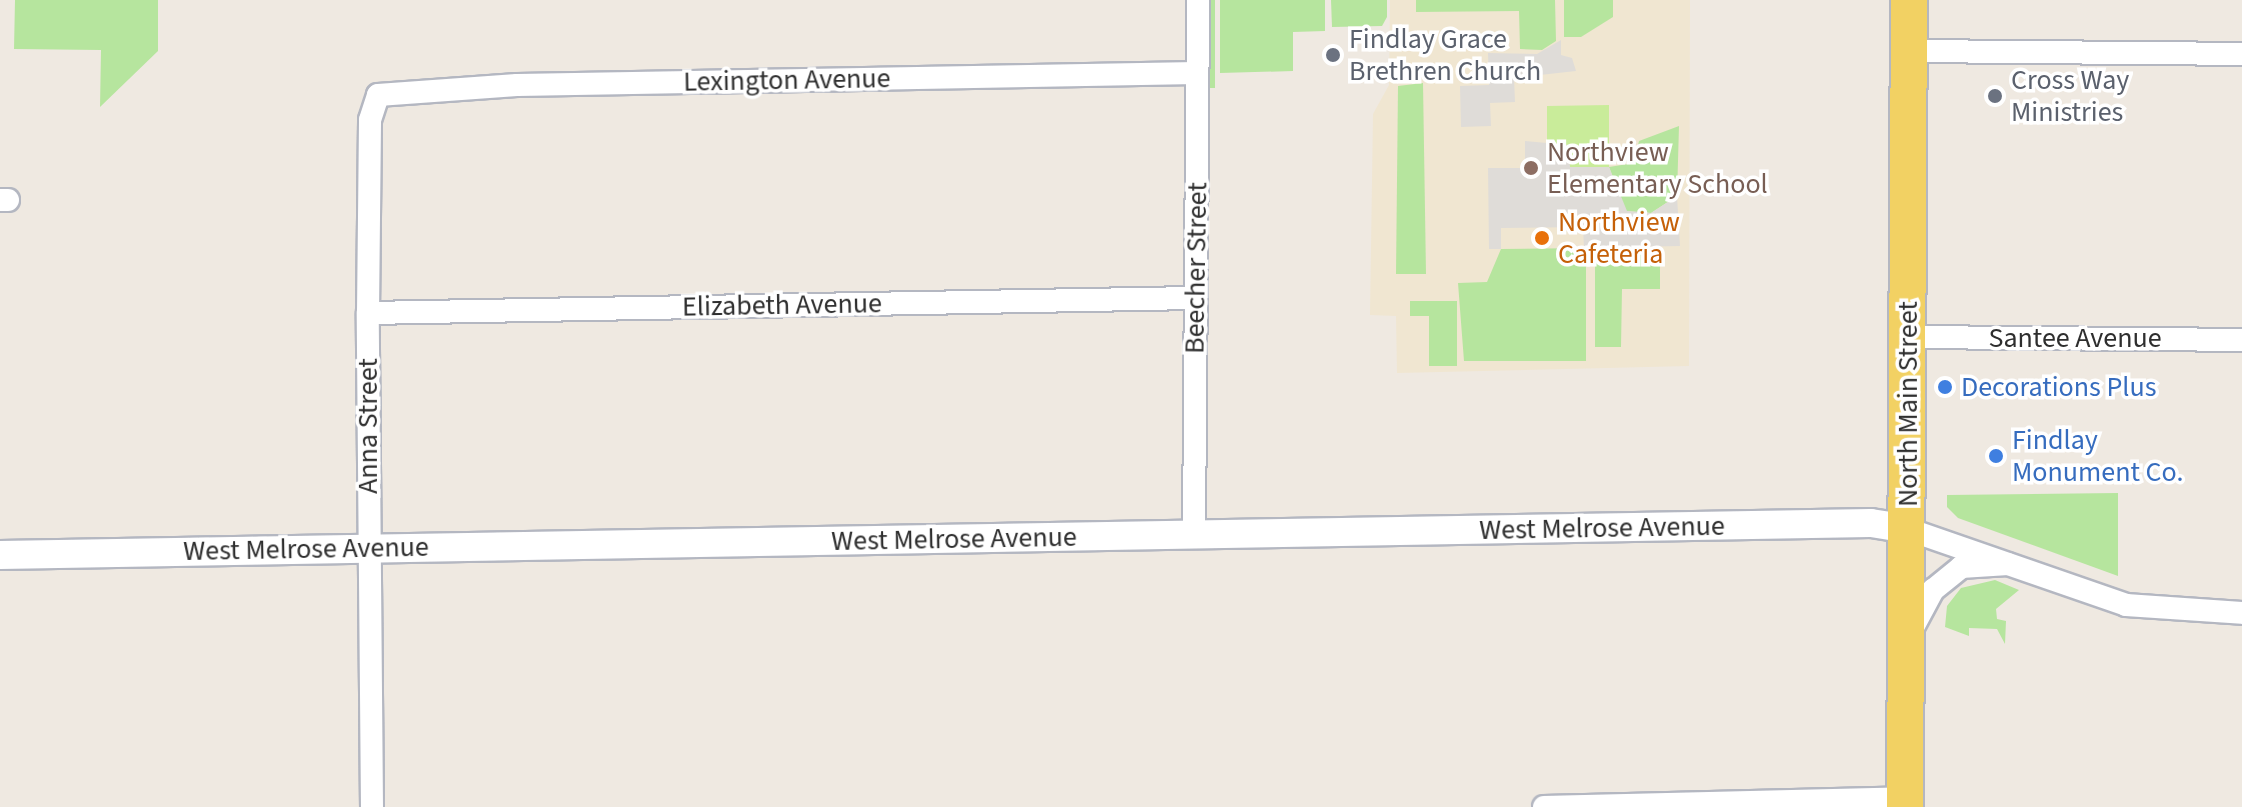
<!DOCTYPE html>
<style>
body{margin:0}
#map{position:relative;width:2242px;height:807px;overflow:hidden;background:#efe9e1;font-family:"Source Sans 3",sans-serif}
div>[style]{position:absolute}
.education>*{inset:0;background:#f0e6d1}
.green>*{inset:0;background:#b6e59e;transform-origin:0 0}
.pitch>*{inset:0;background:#c9ec9a}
.plaza>*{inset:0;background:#dfdcd8}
.roads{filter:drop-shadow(2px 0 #b4b7c1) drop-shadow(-2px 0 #b4b7c1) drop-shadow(0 2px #b4b7c1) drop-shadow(0 -2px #b4b7c1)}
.minor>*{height:22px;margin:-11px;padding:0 11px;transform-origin:11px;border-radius:11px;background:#fff}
.tertiary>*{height:28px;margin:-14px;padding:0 14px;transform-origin:14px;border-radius:14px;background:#fff}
.primary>*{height:36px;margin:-18px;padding:0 18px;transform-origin:18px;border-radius:18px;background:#f2d163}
.dots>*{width:22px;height:22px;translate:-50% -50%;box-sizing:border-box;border:4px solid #fff;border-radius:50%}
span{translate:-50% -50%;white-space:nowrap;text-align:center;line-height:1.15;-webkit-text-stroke:7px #fff;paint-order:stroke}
.worship-label{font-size:28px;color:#5b616d}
.left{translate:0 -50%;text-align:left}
.street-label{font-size:28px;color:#2e2e2e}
.education-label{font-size:28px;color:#785e54}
.food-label{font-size:28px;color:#c56008}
.shop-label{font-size:28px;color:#366cbe}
</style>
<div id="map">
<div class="education">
<i style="clip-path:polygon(1390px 0,1690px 0,1689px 366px,1397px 373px,1396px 316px,1370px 315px,1373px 114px,1389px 85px)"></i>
</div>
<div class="green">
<i style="clip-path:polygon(15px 0,158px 0,158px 51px,100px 107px,101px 50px,14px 49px)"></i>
<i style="left:1207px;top:0;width:8px;height:88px"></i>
<i style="clip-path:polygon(1220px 0,1325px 0,1325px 31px,1293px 32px,1293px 71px,1220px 73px)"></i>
<i style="clip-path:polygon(1331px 0,1387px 0,1387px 17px,1382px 26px,1332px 27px)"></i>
<i style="clip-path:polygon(1416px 0,1555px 0,1556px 41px,1542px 50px,1520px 49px,1519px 11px,1416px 12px)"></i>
<i style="clip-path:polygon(1564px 0,1613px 0,1613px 17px,1581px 37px,1564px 37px)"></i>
<i style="clip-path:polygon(1423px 83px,1426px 274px,1396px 274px,1398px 86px)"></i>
<i style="clip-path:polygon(1679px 126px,1677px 196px,1651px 213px,1626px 211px,1609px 167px,1634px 163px,1639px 141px)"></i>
<i style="clip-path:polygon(1595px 247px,1660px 248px,1660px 289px,1622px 289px,1621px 347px,1595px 347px)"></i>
<i style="clip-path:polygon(1586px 248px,1586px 361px,1464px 361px,1458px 283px,1487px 282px,1501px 249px)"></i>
<i style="clip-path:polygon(1410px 301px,1457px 301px,1457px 366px,1429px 366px,1429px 316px,1410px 316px)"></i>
<i style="clip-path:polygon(2118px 493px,2118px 576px,1958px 518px,1947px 507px,1947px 495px)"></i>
<i style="clip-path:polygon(1995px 580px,2019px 590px,1996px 609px,1997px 619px,2006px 621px,2005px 644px,1997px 629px,1969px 628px,1969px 636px,1945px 627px,1947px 606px,1961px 588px)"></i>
</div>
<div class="pitch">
<i style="clip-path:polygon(1609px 105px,1609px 167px,1569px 167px,1547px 146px,1547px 106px)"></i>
</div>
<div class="plaza">
<i style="clip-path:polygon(1561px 40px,1561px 55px,1572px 58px,1576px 71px,1514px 78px,1515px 102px,1490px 103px,1491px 126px,1461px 127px,1460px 86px,1489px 85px,1488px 53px,1537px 54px)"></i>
<i style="clip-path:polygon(1525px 141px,1569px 145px,1570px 167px,1609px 167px,1627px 211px,1651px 213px,1677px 196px,1680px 246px,1584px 248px,1583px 227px,1501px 228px,1501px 249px,1489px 249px,1488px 168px,1525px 168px)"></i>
</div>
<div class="roads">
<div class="minor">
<i style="left:1909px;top:51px;width:333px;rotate:0.5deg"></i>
<i style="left:0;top:200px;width:8px"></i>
<i style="left:368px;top:313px;width:828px;rotate:-1.04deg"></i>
<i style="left:1909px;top:337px;width:333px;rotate:0.5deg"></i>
<i style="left:1907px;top:529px;width:232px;rotate:19.1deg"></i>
<i style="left:2126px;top:605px;width:116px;rotate:3.9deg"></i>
<i style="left:1194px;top:535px;width:535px;rotate:-89.57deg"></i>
<i style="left:1911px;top:631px;width:47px;rotate:-61.8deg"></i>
<i style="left:1933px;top:590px;width:36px;rotate:-39deg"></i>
<i style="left:1961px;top:567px;width:47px;rotate:-3.7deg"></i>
<i style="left:372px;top:807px;width:494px;rotate:-90.5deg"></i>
<i style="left:368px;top:313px;width:193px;rotate:-89.4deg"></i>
<i style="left:370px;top:120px;width:26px;rotate:-72deg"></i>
<i style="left:378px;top:95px;width:139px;rotate:-4.1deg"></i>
<i style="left:517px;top:85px;width:680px;rotate:-1.01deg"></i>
<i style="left:1544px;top:807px;width:361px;rotate:-1.4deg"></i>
</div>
<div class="tertiary">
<i style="left:0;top:555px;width:1871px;rotate:-0.98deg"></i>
<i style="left:1871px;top:523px;width:36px;rotate:9deg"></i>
</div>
<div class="primary">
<i style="left:1905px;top:807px;width:807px;rotate:-89.72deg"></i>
</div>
</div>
<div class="dots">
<i style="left:1333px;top:55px;background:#6b7280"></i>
<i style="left:1995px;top:96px;background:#6b7280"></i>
<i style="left:1531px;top:168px;background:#8d6e63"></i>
<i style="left:1542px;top:238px;background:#e8710a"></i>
<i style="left:1945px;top:387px;background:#3f7fe0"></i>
<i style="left:1996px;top:456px;background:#3f7fe0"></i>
</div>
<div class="worship-label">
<span class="left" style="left:1349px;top:55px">Findlay Grace<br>Brethren Church</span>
<span class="left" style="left:2011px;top:96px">Cross Way<br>Ministries</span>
</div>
<div class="street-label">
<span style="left:787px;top:80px;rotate:-1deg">Lexington Avenue</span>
<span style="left:1196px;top:268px;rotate:-89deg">Beecher Street</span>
<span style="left:782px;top:305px;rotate:-1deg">Elizabeth Avenue</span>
<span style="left:2075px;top:338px">Santee Avenue</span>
<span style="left:1908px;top:404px;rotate:-90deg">North Main Street</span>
<span style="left:368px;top:426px;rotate:-90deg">Anna Street</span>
<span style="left:1602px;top:528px;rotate:-1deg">West Melrose Avenue</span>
<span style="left:954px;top:539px;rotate:-1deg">West Melrose Avenue</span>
<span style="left:306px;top:549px;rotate:-1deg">West Melrose Avenue</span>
</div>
<div class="education-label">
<span class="left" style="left:1547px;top:168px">Northview<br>Elementary School</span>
</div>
<div class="food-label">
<span class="left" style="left:1558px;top:238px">Northview<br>Cafeteria</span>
</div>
<div class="shop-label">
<span class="left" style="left:1961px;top:387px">Decorations Plus</span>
<span class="left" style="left:2012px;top:456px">Findlay<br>Monument Co.</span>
</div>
</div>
